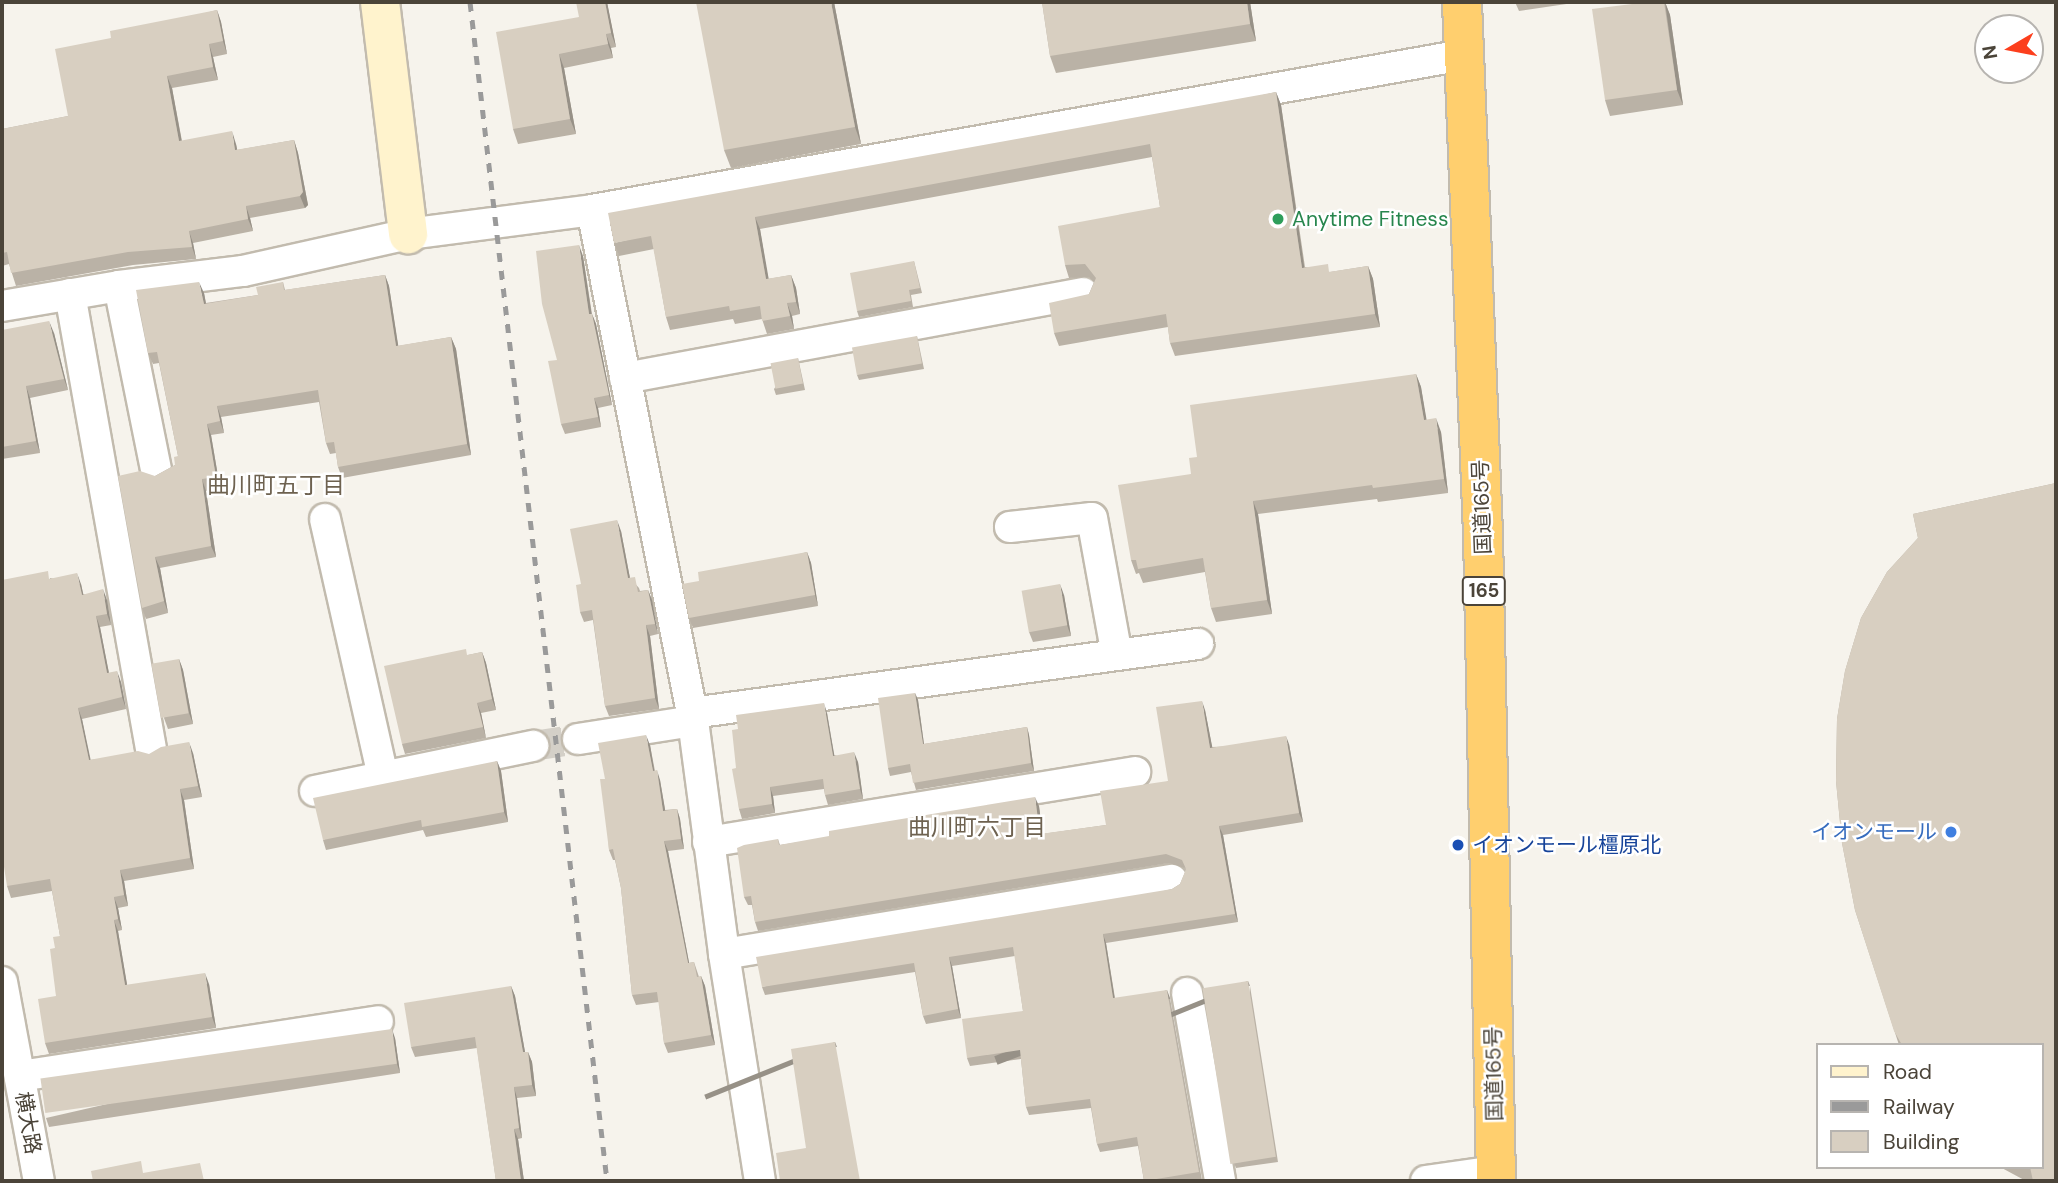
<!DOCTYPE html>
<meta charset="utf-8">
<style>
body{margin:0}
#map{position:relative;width:2058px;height:1183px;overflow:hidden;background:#f6f3ec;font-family:"DM Sans","Noto Sans JP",sans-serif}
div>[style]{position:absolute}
.street-tunnel>*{height:30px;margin-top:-15px;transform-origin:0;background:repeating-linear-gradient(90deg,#d4d0c8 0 30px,transparent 0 45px)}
.roads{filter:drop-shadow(2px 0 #c2bbae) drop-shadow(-2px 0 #c2bbae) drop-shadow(0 2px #c2bbae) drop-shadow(0 -2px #c2bbae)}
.street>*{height:30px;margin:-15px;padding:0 15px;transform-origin:15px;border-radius:15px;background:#fff}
.secondary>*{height:38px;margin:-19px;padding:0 19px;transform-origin:19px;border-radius:19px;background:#fff3cd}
.highway>*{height:38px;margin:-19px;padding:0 19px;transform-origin:19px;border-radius:19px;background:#ffcf6e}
.rail>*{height:5px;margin-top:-2.5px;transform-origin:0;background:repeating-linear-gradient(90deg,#9a9a9a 0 9px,transparent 0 18px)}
.wall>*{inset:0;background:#bab2a6}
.shaded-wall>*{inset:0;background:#979187;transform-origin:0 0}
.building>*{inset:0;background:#d8cfc1;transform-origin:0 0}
.dots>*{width:19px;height:19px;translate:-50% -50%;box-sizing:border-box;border:4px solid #fff;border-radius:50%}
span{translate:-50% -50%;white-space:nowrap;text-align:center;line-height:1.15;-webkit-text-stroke:5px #fff;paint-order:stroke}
.shield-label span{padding:2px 5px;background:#fff;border:2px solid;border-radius:5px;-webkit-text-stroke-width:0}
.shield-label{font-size:19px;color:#4b4439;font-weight:700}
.leisure-label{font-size:21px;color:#27864d}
.left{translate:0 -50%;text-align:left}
.street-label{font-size:21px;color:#4b4439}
.shop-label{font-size:21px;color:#366cbe}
.right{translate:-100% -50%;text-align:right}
.transit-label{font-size:21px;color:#164399}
.neighbourhood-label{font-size:23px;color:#6e6250}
.frame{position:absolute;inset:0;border:4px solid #4b4439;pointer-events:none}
.legend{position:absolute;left:1816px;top:1043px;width:228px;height:126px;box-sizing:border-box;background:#fff;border:2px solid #b7b4b0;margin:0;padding:9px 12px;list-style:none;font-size:21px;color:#4b4439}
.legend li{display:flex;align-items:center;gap:14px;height:35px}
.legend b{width:35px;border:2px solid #b7b4b0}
.north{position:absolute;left:1974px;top:14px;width:70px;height:70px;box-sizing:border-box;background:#fff;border:2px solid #b7b4b0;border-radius:50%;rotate:260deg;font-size:19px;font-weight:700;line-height:28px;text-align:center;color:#4b4439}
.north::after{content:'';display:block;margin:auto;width:24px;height:32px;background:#fc3f1d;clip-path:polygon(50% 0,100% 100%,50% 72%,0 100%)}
</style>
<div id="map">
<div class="street-tunnel">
<i style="left:533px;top:746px;width:46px;rotate:-8.8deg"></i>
</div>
<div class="roads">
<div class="street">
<i style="left:592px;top:210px;width:513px;rotate:78.76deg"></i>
<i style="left:692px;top:713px;width:243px;rotate:82.4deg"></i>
<i style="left:724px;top:954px;width:230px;rotate:81deg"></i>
<i style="left:119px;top:286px;width:188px;rotate:78.6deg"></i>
<i style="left:70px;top:294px;width:461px;rotate:79.9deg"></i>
<i style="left:2px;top:306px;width:119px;rotate:-9.7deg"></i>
<i style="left:119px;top:286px;width:125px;rotate:-6.9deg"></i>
<i style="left:243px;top:271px;width:169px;rotate:-12.6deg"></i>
<i style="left:408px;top:234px;width:186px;rotate:-7.4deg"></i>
<i style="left:592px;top:210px;width:885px;rotate:-10.09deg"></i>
<i style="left:625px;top:378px;width:466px;rotate:-10.5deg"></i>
<i style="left:325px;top:519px;width:263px;rotate:77.3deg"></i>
<i style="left:1010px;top:527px;width:82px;rotate:-6.3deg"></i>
<i style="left:1092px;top:518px;width:139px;rotate:79.7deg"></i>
<i style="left:692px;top:713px;width:511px;rotate:-7.77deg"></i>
<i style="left:578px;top:739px;width:116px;rotate:-8.9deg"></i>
<i style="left:315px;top:791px;width:223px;rotate:-11.7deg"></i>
<i style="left:708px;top:842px;width:433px;rotate:-9.3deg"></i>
<i style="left:724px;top:954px;width:454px;rotate:-9.4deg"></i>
<i style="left:2px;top:982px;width:202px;rotate:79.5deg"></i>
<i style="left:1187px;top:993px;width:191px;rotate:80deg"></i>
<i style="left:20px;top:1076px;width:362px;rotate:-8.7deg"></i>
<i style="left:1426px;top:1181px;width:71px;rotate:-8.1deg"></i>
</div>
<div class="secondary">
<i style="left:380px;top:2px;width:234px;rotate:83.1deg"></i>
</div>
<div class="highway">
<i style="left:1462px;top:2px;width:531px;rotate:87.74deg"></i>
<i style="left:1483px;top:533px;width:648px;rotate:88.85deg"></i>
</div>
</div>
<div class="rail">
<i style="left:470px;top:2px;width:1187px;rotate:83.37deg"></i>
</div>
<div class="wall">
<i style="clip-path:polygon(607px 2px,616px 47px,611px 48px,613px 58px,564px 68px,576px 134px,518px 144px,513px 129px,579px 17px)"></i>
<i style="clip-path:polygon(834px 2px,861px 144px,731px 168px,724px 150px)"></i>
<i style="clip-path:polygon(1042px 2px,1250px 2px,1256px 41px,1056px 73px,1050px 56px)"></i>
<i style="clip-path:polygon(1515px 2px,1580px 2px,1519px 11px)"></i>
<i style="clip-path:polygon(1665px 2px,1670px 15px,1683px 105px,1610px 116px,1605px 100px)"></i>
<i style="clip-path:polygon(217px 10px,221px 22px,227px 54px,213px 57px,218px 80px,172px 88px,182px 141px,236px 144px,237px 150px,294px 140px,298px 153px,308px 205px,305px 208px,250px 218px,253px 231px,193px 243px,196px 259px,133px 265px,16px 286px,9px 264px,2px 266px,2px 129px,68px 116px,111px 38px)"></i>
<i style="clip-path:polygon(1276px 92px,1281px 105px,1305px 267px,1330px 272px,1368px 266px,1373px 279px,1380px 327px,1175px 356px,1170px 343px,1168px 327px,1059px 346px,1054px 333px,1089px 294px,1094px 282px,1089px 277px,1069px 278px,1065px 265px,1160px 207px,1152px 157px,760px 229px,768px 279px,791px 275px,796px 288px,800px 314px,792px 316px,794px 329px,767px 334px,762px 319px,735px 324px,733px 319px,670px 330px,666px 317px,654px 249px,619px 256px,614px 243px)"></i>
<i style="clip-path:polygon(583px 256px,592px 314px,596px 324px,612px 405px,598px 408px,601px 427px,565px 434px,561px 424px,557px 360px)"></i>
<i style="clip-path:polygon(914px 261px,922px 293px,911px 295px,913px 307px,859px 317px,857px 311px)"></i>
<i style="clip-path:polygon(385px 275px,389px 286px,398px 346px,451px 337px,456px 349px,471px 455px,342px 478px,338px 467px,336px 453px,330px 454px,326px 443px,319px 402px,221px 417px,224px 433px,211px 435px,220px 488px,206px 491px,216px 557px,160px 568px,168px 613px,146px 619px,142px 608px,155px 476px,175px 465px,178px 456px,159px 363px,153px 364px,148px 353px,204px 293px,206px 303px,258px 295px,283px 282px,285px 290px)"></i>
<i style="clip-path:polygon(2px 330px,54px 333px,68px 390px,30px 398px,40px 453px,2px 459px)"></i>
<i style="clip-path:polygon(917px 336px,924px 369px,859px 380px,857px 375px)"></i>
<i style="clip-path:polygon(798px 358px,805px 390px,776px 395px,774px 389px)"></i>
<i style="clip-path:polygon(1416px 374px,1421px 387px,1426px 420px,1441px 432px,1448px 493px,1378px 502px,1377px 499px,1258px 514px,1272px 614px,1216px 622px,1211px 608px,1205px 572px,1143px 583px,1139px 573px,1136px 574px,1131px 560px,1191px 474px,1197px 457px)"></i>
<i style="clip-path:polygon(2056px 483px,2056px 1181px,2026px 1181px,2000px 1167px,2042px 1167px,2042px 1045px,1899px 1045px,1855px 910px,1842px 843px,1836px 781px,1837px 719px,1845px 671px,1861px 618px,1887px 572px,1918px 538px,1913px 514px)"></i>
<i style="clip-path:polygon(621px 531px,630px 578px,639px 588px,640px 591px,648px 590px,652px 600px,658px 634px,650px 636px,659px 709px,609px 716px,605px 706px,593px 620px,584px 622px,580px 612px,581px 584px)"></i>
<i style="clip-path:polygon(807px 552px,811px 563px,818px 606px,693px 628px,689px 618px,699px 581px)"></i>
<i style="clip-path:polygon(50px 578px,81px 584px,83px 594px,107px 600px,111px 625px,100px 627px,109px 673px,121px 682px,126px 709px,82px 719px,90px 760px,149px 754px,193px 753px,202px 797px,184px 800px,194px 869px,124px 881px,128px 906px,118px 908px,122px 930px,118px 931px,127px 985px,209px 984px,216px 1028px,49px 1054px,45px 1043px,56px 996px,55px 948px,60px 936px,52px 891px,11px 898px,7px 886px)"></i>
<i style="clip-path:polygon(1064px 595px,1071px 636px,1033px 642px,1029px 632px)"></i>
<i style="clip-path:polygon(482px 652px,486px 663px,496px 710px,481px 713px,486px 738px,405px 754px,402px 744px,468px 655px)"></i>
<i style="clip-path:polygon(179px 659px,183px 670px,193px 724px,168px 729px,164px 718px)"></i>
<i style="clip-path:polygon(915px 693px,918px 700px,924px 744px,1027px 727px,1029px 735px,1034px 771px,916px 790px,911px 772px,890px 776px,888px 768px)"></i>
<i style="clip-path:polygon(1205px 710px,1212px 747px,1289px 744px,1303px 822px,1223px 835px,1238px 922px,1106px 943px,1115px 998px,1170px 998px,1202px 1180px,1144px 1181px,1138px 1146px,1100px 1152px,1097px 1144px,1091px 1108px,1029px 1115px,1026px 1107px,1021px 1059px,970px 1066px,967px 1058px,1023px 1011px,1015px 956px,952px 966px,961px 1018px,926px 1024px,923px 1016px,915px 972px,765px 995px,762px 987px,1172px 889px,1180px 884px,1186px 870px,1185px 868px,1169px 863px,758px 931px,755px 922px,752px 905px,748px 905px,744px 897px,778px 839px,780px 845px,1039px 806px,1042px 834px,1106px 825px,1168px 781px)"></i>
<i style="clip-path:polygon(827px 713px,834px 755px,858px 762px,863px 799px,828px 805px,825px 795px,824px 789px,773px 796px,775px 813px,742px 819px,739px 809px,736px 768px)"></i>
<i style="clip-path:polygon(650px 745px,655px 771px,660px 780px,665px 810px,677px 809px,680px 819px,684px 849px,668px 851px,689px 963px,694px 962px,699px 977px,701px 976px,705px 986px,715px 1045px,668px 1053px,664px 1043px,659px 1002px,636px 1005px,632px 995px,621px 888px,615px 860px,613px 860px,609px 850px,605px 779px)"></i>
<i style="clip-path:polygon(497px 761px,501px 771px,508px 822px,426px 837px,423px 830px,326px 850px,323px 840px)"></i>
<i style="clip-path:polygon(511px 986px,515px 996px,525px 1052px,528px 1052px,532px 1062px,536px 1096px,517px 1098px,522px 1138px,518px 1139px,524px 1181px,496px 1181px,477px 1048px,415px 1057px,411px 1047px)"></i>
<i style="clip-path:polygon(1250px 986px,1278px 1162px,1236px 1168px,1234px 1163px)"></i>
<i style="clip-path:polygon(395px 1038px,400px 1073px,49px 1127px,46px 1118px)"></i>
</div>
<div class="shaded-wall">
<i style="clip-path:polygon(605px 2px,607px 2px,616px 47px,611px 33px)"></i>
<i style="clip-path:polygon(831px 2px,834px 2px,861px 144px,855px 127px)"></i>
<i style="clip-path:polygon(1247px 2px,1250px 2px,1256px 41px,1250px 24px)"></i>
<i style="clip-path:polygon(1665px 2px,1670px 15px,1683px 105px,1677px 90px)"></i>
<i style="clip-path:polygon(217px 10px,221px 22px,227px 54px,223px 41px)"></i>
<i style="clip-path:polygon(606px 34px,611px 48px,613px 58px,608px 44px)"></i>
<i style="clip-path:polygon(209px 44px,213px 57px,218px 80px,213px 67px)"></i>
<i style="clip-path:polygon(559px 54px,564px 68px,576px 134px,570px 119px)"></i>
<i style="clip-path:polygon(167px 76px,172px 88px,184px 154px,179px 141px)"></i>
<i style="clip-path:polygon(1276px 92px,1281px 105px,1306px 280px,1302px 268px)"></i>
<i style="clip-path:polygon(232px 131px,236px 144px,240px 163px,235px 150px)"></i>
<i style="clip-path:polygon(294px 140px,298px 153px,308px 205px,305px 208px,300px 196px)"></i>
<i style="clip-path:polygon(246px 206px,250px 218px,253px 231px,248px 219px)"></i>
<i style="clip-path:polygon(755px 217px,760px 229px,771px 292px,766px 279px)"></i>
<i style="clip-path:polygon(189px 231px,193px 243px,196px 259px,192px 247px)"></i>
<i style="clip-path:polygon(579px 245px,583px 256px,593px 324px,589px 314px)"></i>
<i style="clip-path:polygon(1368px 266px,1373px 279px,1380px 327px,1375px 314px)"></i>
<i style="clip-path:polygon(385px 275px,389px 286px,400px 357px,396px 346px)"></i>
<i style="clip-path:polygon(791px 275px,796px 288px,800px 314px,796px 302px)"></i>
<i style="clip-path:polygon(199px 282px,204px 293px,208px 315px,204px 304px)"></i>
<i style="clip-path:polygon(787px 303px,792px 316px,794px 329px,790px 316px)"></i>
<i style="clip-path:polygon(592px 314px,596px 324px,612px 405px,609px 395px)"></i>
<i style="clip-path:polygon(49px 321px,54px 333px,68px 390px,64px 379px)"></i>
<i style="clip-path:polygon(451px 337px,456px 349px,471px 455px,467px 444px)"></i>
<i style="clip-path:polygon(1416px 374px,1421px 387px,1429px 434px,1424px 420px)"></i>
<i style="clip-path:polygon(26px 386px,30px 398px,40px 453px,36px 441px)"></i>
<i style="clip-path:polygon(594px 398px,598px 408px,601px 427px,598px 417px)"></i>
<i style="clip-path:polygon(217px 406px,221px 417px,224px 433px,220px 421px)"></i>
<i style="clip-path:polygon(1436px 418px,1441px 432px,1448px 493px,1444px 479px)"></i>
<i style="clip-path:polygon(207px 424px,211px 435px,220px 488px,216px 477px)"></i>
<i style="clip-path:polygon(202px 479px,206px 491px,216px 557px,211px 546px)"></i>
<i style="clip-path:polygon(1253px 501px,1258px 514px,1272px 614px,1267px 600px)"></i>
<i style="clip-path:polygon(617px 520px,621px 531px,632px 589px,628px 578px)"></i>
<i style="clip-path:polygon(807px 552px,811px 563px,818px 606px,815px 595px)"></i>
<i style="clip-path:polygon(155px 557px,160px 568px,168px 613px,164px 601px)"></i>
<i style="clip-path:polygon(77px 573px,81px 584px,86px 606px,82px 595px)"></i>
<i style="clip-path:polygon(1060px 584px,1064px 595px,1071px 636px,1067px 625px)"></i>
<i style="clip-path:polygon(103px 589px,107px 600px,111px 625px,107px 614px)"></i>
<i style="clip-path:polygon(648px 590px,652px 600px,658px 634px,655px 624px)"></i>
<i style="clip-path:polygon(96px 616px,100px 627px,111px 684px,107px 673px)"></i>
<i style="clip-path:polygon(646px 625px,650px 636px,659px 709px,655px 698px)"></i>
<i style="clip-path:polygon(482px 652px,486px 663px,496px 710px,492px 699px)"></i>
<i style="clip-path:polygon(179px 659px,183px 670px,193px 724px,189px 713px)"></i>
<i style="clip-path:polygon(117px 671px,121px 682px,126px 709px,122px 697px)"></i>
<i style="clip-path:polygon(915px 693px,918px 700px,925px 752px,923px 744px)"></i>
<i style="clip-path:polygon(1202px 701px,1205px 710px,1214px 756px,1210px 748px)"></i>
<i style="clip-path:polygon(477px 703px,481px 713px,486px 738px,483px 727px)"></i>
<i style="clip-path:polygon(824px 703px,827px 713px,836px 765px,833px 756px)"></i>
<i style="clip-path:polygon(78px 708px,82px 719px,93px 771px,89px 760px)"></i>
<i style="clip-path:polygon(1027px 727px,1029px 735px,1034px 771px,1031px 763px)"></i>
<i style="clip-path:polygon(646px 735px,650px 745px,656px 781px,653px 771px)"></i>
<i style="clip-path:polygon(1286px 736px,1289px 744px,1303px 822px,1299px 813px)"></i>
<i style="clip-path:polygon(189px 742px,193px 753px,202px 797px,198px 786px)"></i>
<i style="clip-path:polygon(854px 752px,858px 762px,863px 799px,860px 789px)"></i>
<i style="clip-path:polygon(497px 761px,501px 771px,508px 822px,504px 812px)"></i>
<i style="clip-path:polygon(657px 770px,660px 780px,667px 821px,663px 811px)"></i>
<i style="clip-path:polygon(770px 787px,773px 796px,775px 813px,772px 804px)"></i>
<i style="clip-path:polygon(180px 789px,184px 800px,194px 869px,190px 858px)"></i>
<i style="clip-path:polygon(1035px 797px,1039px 806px,1044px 843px,1040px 834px)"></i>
<i style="clip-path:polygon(677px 809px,680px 819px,684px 849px,681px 839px)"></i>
<i style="clip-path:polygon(1219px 826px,1223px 835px,1238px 922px,1235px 914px)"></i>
<i style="clip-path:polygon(664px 841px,668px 851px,691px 973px,688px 963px)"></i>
<i style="clip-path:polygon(120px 870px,124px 881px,128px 906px,124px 895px)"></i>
<i style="clip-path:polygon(114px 897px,118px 908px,122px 930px,118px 919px)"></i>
<i style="clip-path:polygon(114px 920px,118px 931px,129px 996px,125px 985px)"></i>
<i style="clip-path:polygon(1103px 934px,1106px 943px,1116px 1007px,1113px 998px)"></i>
<i style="clip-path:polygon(949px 957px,952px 966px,961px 1018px,958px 1009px)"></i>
<i style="clip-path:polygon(205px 973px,209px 984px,216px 1028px,212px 1017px)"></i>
<i style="clip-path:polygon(701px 976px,705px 986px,715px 1045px,711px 1035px)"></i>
<i style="left:1248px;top:981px;width:5px;height:178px;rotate:68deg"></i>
<i style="clip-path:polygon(511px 986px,515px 996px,527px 1063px,523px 1052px)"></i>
<i style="left:1167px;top:990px;width:9px;height:185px;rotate:69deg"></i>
<i style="clip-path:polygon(392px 1029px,395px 1038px,400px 1073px,397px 1064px)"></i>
<i style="left:835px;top:1042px;width:5px;height:141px;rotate:68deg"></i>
<i style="clip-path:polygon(528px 1052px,532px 1062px,536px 1096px,532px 1085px)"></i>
<i style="clip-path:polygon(514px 1087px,517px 1098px,522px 1138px,519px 1128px)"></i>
<i style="clip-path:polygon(514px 1129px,518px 1139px,524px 1181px,521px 1181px)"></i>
</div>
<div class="building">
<i style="clip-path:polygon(576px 2px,605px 2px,611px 33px,606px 34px,608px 44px,559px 54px,570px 119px,513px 129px,496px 32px,579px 17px)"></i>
<i style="clip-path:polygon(696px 2px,831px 2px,855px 127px,724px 150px)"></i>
<i style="clip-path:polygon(1042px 2px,1247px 2px,1250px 24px,1050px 56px)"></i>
<i style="clip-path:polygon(1648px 2px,1664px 2px,1677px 90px,1605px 100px,1592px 9px)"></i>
<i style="clip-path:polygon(217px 10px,223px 41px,209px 44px,213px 67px,167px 76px,179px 141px,232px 131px,235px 150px,294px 140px,303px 192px,300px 196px,246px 206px,248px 219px,189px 231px,192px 247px,128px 252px,11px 273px,7px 252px,2px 253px,2px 129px,68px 116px,55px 49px,111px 38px,110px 31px)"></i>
<i style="clip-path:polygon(1276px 92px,1302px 268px,1328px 264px,1329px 272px,1368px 266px,1375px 314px,1170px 343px,1166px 314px,1054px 333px,1049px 303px,1089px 294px,1096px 278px,1085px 264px,1065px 265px,1058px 226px,1160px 207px,1150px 144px,755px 217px,766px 279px,791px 275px,796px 302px,787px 303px,790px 316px,762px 321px,760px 306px,730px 311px,729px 306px,666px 317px,651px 236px,614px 243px,608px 213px)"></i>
<i style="clip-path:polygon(579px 245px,589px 314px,592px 314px,609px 395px,594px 398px,598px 417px,561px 424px,548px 361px,557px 360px,542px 304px,536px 251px)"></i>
<i style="clip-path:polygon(914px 261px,920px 288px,909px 290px,911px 301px,857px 311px,850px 273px)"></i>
<i style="clip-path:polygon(385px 275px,396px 346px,451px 337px,467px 444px,338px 467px,334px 442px,326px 443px,318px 390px,217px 406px,220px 421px,207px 424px,216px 477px,202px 479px,211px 546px,155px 557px,164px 601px,142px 608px,118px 476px,140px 471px,155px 476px,175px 465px,174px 457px,178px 456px,157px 352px,148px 353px,136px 290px,199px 282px,204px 304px,258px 295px,256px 287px,283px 282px,284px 290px)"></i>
<i style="clip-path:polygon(49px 321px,64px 379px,26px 386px,36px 441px,2px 447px,2px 330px)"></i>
<i style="left:917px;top:336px;width:28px;height:66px;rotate:80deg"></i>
<i style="left:798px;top:358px;width:26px;height:28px;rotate:79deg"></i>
<i style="clip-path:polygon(1416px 374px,1424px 420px,1436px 418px,1444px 479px,1373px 488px,1372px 485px,1253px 501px,1267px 600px,1211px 608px,1203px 558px,1138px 569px,1136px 560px,1131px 560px,1118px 485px,1191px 474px,1189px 458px,1197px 457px,1190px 405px)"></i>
<i style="clip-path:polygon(2056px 483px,2056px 1181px,2033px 1181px,2030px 1167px,2042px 1167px,2042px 1045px,1902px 1045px,1894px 1031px,1855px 910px,1842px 843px,1836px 781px,1837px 719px,1845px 671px,1861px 618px,1887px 572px,1918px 538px,1913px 514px)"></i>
<i style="clip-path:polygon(617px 520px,628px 578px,635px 577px,638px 592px,648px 590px,655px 624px,646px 625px,655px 698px,605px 706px,592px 610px,580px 612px,576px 585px,581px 584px,570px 529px)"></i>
<i style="clip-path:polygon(807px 552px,815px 595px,689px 618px,682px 584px,699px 581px,698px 572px)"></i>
<i style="clip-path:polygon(48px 571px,49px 579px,77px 573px,82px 595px,103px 589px,107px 614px,96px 616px,107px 673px,117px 671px,122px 697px,78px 708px,89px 760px,138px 751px,149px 754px,161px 747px,189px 742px,198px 786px,180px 789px,190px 858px,120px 870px,124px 895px,114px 897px,118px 919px,114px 920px,125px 985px,205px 973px,212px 1017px,45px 1043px,38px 999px,56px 996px,50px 949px,55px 948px,53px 937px,60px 936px,50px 879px,7px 886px,2px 854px,2px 580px)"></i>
<i style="left:1060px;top:584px;width:42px;height:39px;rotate:80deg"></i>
<i style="clip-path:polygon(466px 649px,467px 655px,482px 652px,492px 699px,477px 703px,483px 727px,402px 744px,384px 666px)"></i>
<i style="left:179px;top:659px;width:55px;height:28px;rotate:80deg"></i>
<i style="clip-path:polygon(915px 693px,923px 744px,1027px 727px,1031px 763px,913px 783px,910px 764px,888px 768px,878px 698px)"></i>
<i style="clip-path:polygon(1202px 701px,1210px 748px,1286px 736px,1299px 813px,1219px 826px,1235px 914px,1103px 934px,1113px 998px,1167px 990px,1199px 1172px,1144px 1181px,1137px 1137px,1097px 1144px,1090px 1099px,1026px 1107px,1020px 1050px,967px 1058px,962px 1019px,1023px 1011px,1013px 947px,949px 957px,958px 1009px,923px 1016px,914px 963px,762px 987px,756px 957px,1172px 889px,1180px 884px,1186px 869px,1182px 860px,1166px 854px,755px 922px,751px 896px,744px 897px,737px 848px,744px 845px,778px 839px,779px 845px,829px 836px,829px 831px,1035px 797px,1040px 834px,1106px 825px,1100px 791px,1168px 781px,1156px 707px)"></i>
<i style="clip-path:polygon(824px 703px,833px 756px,854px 752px,860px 789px,825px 795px,823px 779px,770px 787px,772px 804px,739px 809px,732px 769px,736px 768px,732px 730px,738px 729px,736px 715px)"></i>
<i style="clip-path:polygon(646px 735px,653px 771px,657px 770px,663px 811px,677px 809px,681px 839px,664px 841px,688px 963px,694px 962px,697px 977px,701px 976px,711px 1035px,664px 1043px,657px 992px,632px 995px,621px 888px,613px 849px,609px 850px,600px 779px,605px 779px,598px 743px)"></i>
<i style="clip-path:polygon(497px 761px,504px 812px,422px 827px,421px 820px,323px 840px,313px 798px)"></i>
<i style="left:1248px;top:981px;width:178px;height:46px;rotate:81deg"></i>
<i style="clip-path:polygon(511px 986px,523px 1052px,528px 1052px,532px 1085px,514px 1087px,519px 1128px,514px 1129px,521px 1181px,496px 1181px,475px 1037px,411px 1047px,404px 1003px)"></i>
<i style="left:392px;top:1029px;width:35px;height:355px;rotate:82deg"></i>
<i style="clip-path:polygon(835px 1042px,860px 1181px,780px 1181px,776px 1153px,806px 1148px,791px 1049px)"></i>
<i style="clip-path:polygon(141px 1161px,143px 1173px,200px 1163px,204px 1181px,93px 1181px,91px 1171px)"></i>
</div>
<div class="dots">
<i style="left:1278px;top:219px;background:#2e9e5b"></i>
<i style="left:1951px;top:832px;background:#3f7fe0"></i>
<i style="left:1458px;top:845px;background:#1a4fb4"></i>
</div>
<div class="shield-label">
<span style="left:1484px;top:591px">165</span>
</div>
<div class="leisure-label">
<span class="left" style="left:1292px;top:219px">Anytime Fitness</span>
</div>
<div class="street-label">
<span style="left:1482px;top:507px;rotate:-92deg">国道165号</span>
<span style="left:1494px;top:1074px;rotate:-91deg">国道165号</span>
<span style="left:28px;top:1123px;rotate:80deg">横大路</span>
</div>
<div class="shop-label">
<span class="right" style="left:1937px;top:832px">イオンモール</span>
</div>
<div class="transit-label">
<span class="left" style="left:1472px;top:845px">イオンモール橿原北</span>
</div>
<div class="neighbourhood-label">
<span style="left:276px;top:485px">曲川町五丁目</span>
<span style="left:977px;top:827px">曲川町六丁目</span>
</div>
<div class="frame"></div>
<ul class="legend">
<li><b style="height:9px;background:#fff3cd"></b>Road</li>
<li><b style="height:9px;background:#9a9a9a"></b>Railway</li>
<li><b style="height:19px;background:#d8cfc1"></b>Building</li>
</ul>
<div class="north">N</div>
</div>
